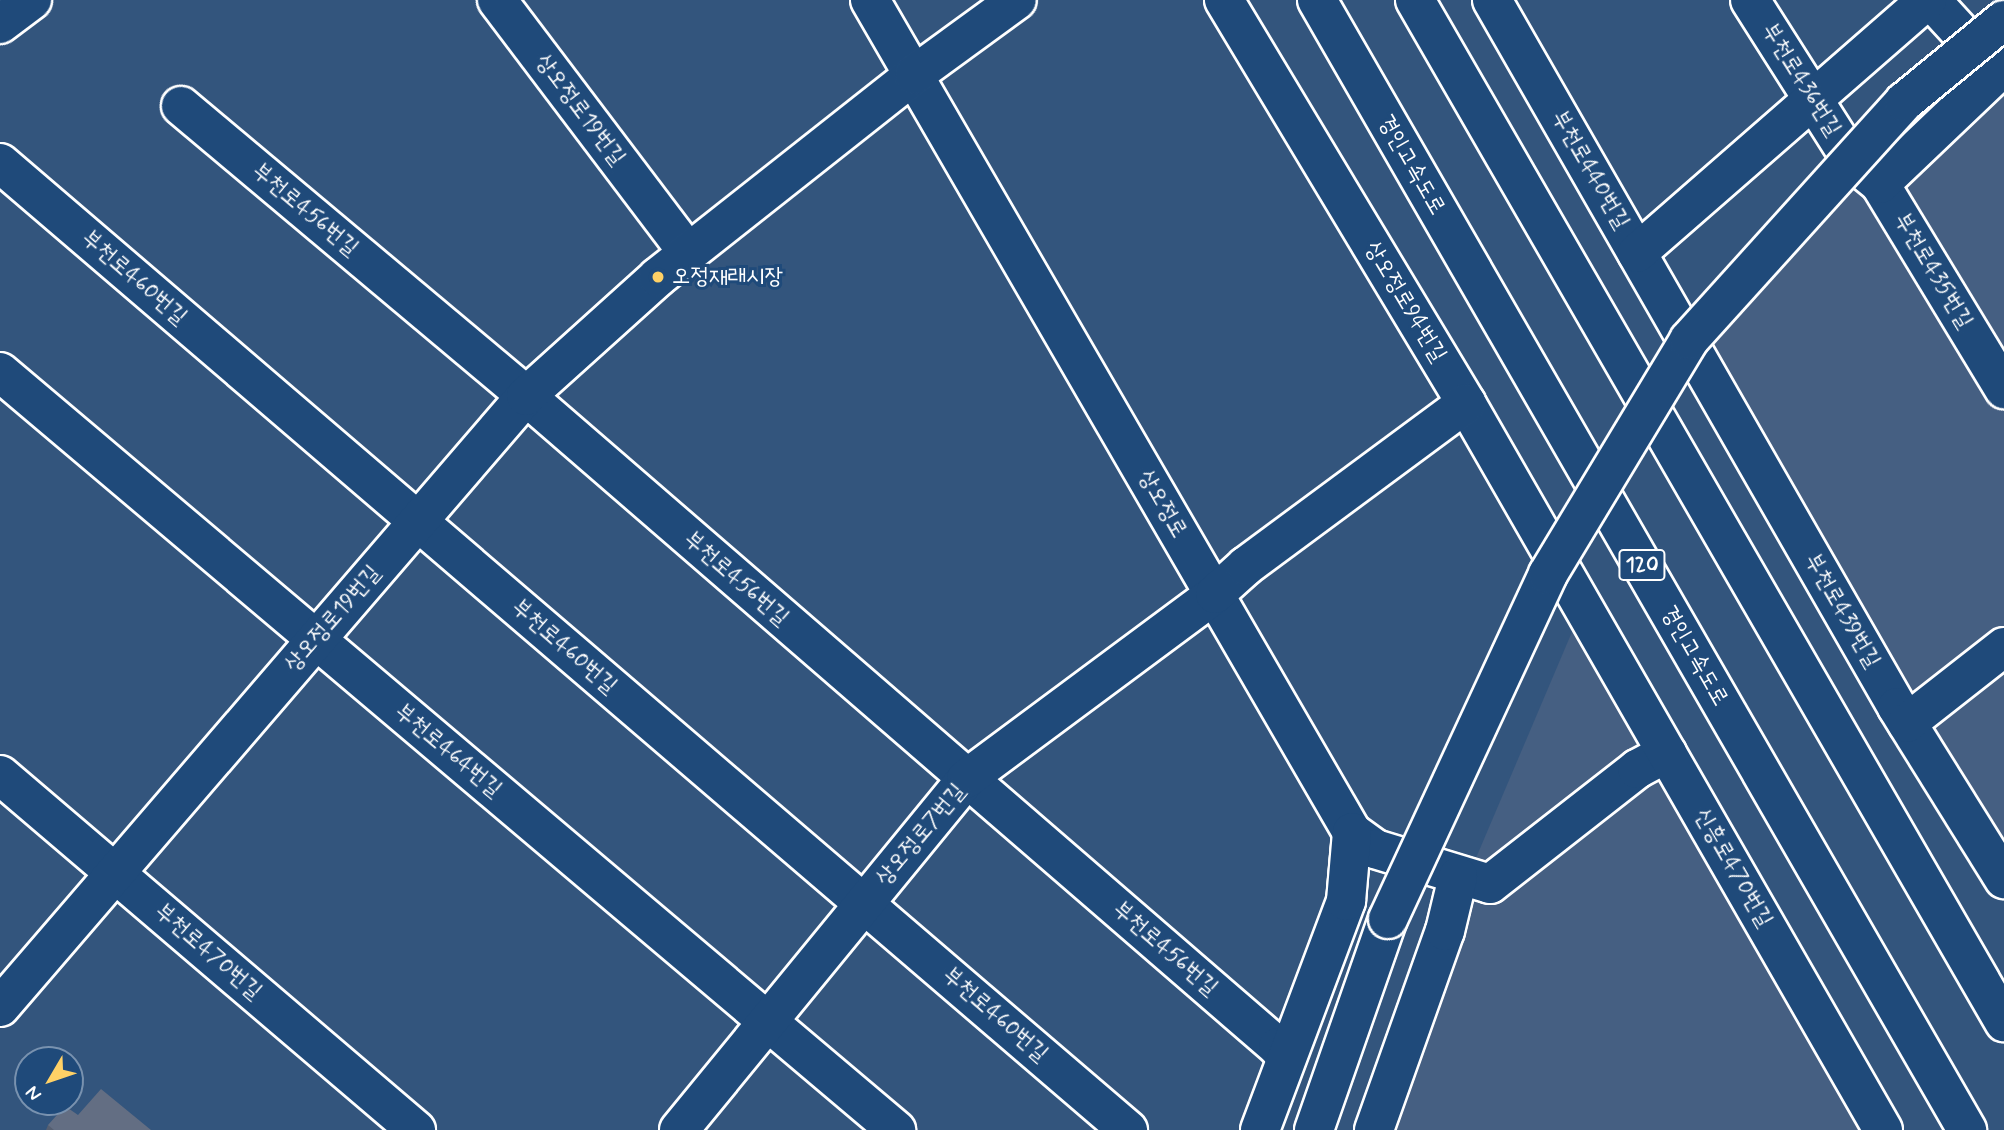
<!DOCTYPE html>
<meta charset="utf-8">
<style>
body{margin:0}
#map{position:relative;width:2004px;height:1130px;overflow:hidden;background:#33557d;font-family:Mynerve,"Poor Story",sans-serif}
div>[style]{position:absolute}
.built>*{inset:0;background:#455f82}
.roads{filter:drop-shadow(2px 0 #fff) drop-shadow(-2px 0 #fff) drop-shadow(0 2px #fff) drop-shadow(0 -2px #fff)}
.minor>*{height:38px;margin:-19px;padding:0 19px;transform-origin:19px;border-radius:19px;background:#1f4a7a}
.highway>*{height:38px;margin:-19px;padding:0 19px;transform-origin:19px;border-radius:19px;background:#1f4a7a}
.bridges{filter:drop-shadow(2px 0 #fff) drop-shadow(-2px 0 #fff) drop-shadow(0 2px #fff) drop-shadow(0 -2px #fff)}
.minor-bridge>*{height:38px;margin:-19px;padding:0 19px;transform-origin:19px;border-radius:19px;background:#1f4a7a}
.wall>*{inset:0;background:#555f71}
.building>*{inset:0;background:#636e83}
.dots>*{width:19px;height:19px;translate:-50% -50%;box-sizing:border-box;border:4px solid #1f4a7a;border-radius:50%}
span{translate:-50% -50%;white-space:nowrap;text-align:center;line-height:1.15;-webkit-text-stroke:6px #1f4a7a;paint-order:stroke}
.shield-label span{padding:2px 5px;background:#1f4a7a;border:2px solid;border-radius:5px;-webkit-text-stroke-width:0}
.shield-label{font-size:21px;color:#fff;font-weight:700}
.street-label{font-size:23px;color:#fff}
.poi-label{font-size:23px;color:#fff}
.left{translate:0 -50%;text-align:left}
.north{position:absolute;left:14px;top:1046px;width:70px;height:70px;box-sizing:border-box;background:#1f4a7a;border:2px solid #7992af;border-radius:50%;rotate:231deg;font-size:19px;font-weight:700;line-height:28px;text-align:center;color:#fff}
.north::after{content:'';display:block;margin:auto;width:24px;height:32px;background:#ffd166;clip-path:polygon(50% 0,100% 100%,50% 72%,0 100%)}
</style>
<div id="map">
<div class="built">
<i style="clip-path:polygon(2004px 20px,2004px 879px,1689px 340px)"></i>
<i style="clip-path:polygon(1583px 606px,1878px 1130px,1374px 1130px,1445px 931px)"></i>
</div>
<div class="roads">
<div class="minor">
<i style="left:497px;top:0;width:317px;rotate:52.9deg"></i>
<i style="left:870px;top:0;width:962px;rotate:59.92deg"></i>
<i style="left:1352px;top:832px;width:29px;rotate:36deg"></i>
<i style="left:1375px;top:849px;width:120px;rotate:16.9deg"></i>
<i style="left:1490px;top:884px;width:187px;rotate:-38deg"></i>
<i style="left:1637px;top:769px;width:34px;rotate:-28deg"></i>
<i style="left:1224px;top:0;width:470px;rotate:59deg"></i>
<i style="left:1466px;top:403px;width:838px;rotate:60.16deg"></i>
<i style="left:1492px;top:0;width:815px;rotate:60.19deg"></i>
<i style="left:1897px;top:707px;width:203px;rotate:58.1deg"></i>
<i style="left:1750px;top:0;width:191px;rotate:57.6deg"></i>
<i style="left:1852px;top:161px;width:36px;rotate:39deg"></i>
<i style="left:1880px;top:184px;width:240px;rotate:58.8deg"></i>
<i style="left:1931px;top:0;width:96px;rotate:47.5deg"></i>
<i style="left:0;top:24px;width:40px;rotate:-37deg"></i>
<i style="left:181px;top:106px;width:451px;rotate:40deg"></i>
<i style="left:526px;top:396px;width:995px;rotate:40.88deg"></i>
<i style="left:1278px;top:1047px;width:13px;rotate:51deg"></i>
<i style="left:0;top:163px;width:1486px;rotate:40.61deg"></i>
<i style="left:1880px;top:184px;width:171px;rotate:-43.6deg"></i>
<i style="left:1637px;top:253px;width:385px;rotate:-41.1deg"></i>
<i style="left:0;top:372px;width:1174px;rotate:40.23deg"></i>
<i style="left:1907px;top:723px;width:123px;rotate:-38.1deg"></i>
<i style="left:0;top:775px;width:547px;rotate:40.48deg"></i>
<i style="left:0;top:1007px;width:806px;rotate:-49.28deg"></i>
<i style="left:526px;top:396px;width:178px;rotate:-42deg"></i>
<i style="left:658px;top:277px;width:326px;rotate:-38.3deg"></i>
<i style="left:914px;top:75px;width:127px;rotate:-36.1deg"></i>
<i style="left:679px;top:1130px;width:453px;rotate:-50.7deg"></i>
<i style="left:966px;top:779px;width:310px;rotate:-36.6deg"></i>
<i style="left:1215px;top:594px;width:42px;rotate:-42.1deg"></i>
<i style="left:1246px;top:566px;width:274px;rotate:-36.5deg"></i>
<i style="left:1260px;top:1130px;width:245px;rotate:-69.4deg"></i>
<i style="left:1346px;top:901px;width:69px;rotate:-85deg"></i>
<i style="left:1314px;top:1130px;width:224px;rotate:-70.7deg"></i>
<i style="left:1374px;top:1130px;width:211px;rotate:-70.4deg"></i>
<i style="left:1445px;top:931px;width:56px;rotate:-76.5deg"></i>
</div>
<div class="highway">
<i style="left:1317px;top:0;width:1304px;rotate:60.09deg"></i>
<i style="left:1415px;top:0;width:1180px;rotate:60.04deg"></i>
</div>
</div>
<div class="bridges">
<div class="minor-bridge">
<i style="left:1388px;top:919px;width:380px;rotate:-65.1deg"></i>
<i style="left:1548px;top:574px;width:273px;rotate:-58.9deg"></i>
<i style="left:1689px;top:340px;width:321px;rotate:-47.9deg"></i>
<i style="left:1904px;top:102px;width:129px;rotate:-39.4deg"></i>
</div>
</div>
<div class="wall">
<i style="clip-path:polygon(78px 1115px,151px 1130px,46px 1130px,48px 1125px)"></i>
</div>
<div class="building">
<i style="clip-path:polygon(101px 1089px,151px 1130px,54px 1130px,48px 1125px,65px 1106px,78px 1115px)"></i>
</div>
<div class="dots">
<i style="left:658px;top:277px;background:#ffd166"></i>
</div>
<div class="shield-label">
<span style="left:1642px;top:565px">120</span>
</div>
<div class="street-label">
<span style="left:1801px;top:80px;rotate:58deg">부천로436번길</span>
<span style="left:580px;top:110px;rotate:53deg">상오정로19번길</span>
<span style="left:1411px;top:165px;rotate:60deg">경인고속도로</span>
<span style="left:1590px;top:170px;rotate:60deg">부천로440번길</span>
<span style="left:305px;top:210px;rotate:40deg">부천로456번길</span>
<span style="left:1933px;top:271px;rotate:59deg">부천로435번길</span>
<span style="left:134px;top:278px;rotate:41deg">부천로460번길</span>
<span style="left:1405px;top:302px;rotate:59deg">상오정로94번길</span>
<span style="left:1162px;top:504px;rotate:60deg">상오정로</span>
<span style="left:736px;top:579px;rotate:41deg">부천로456번길</span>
<span style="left:1842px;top:611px;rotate:60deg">부천로439번길</span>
<span style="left:333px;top:619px;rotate:-49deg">상오정로19번길</span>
<span style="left:564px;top:647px;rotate:41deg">부천로460번길</span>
<span style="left:1694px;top:656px;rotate:60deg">경인고속도로</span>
<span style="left:448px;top:751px;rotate:40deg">부천로464번길</span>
<span style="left:921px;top:835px;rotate:-50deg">상오정로7번길</span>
<span style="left:1733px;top:868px;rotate:60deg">신흥로470번길</span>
<span style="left:1165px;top:949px;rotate:41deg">부천로456번길</span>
<span style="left:208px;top:952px;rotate:41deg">부천로470번길</span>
<span style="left:995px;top:1015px;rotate:41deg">부천로460번길</span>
</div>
<div class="poi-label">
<span class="left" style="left:672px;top:277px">오정재래시장</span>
</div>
<div class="north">N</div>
</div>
